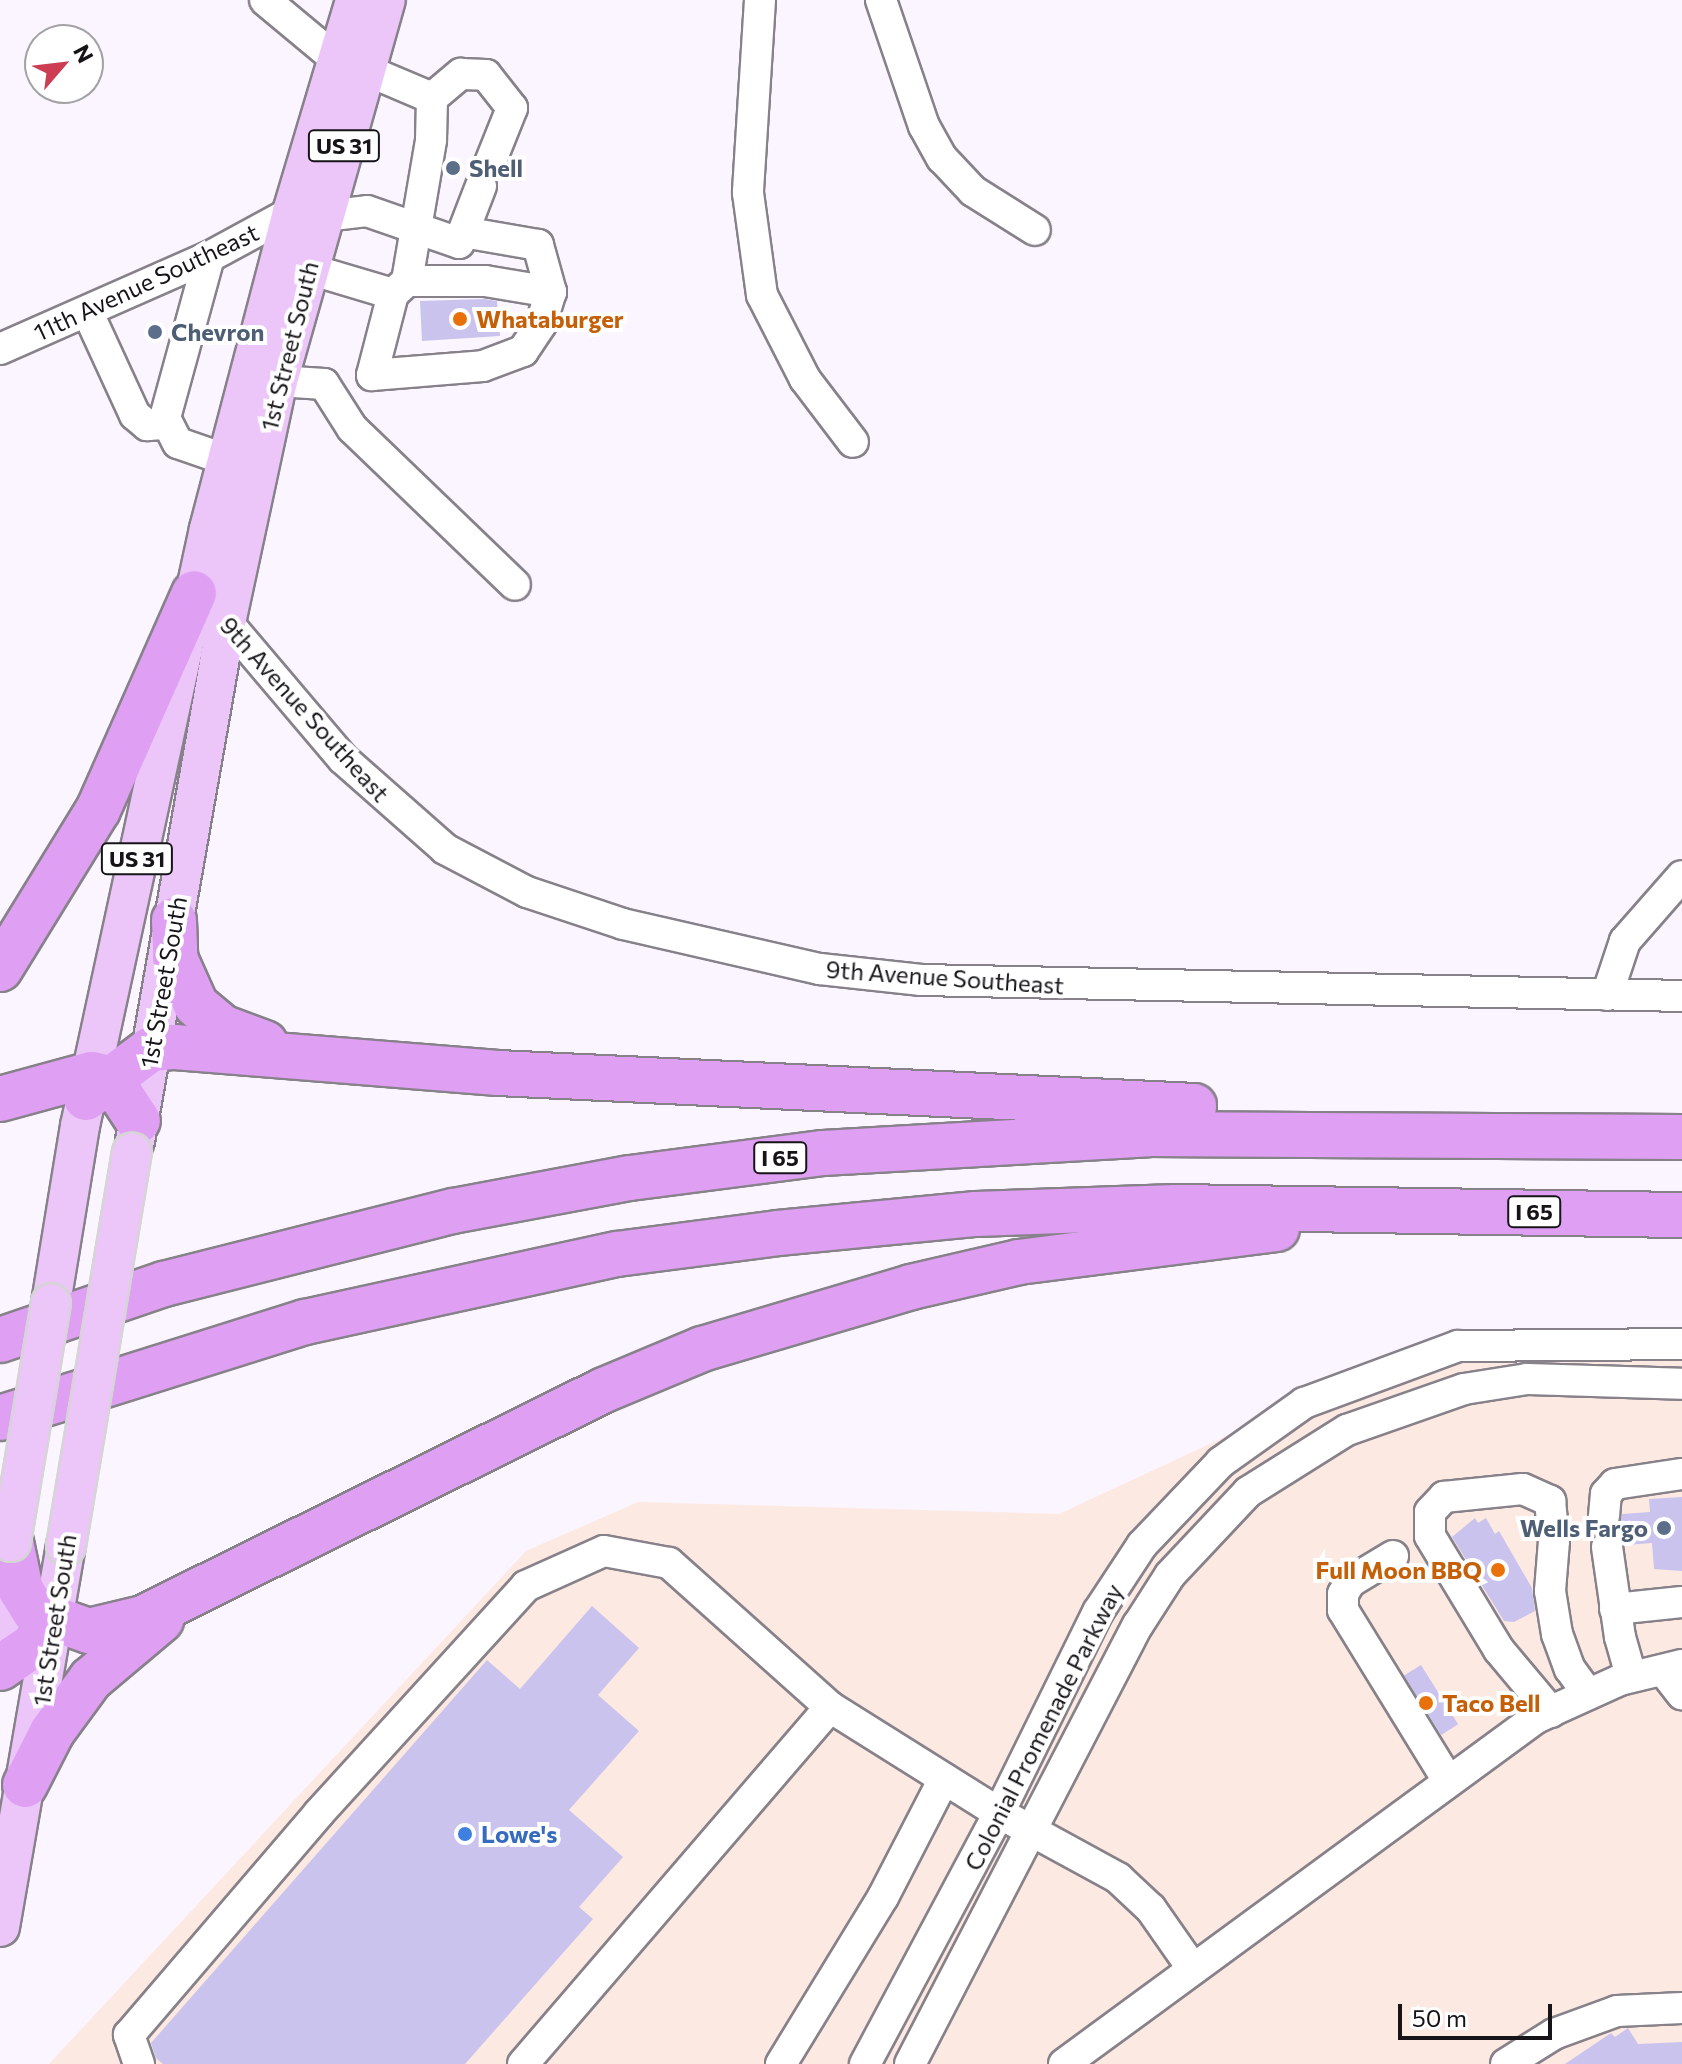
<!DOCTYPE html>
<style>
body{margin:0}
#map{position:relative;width:1682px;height:2064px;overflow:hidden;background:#fbf5ff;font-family:Commissioner,sans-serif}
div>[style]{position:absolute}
.commercial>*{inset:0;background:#fce9e1}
.building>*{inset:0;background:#c9c3ee;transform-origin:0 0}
.roads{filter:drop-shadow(2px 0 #87818a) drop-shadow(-2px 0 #87818a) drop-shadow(0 2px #87818a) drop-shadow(0 -2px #87818a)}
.minor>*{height:30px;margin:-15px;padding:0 15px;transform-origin:15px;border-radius:15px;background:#fff}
.major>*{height:38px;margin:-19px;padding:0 19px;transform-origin:19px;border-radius:19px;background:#ecc6f8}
.highway>*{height:44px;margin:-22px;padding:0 22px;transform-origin:22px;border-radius:22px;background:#dfa0f3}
.bridges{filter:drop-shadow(2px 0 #d5d5d5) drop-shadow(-2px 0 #d5d5d5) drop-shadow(0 2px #d5d5d5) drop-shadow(0 -2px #d5d5d5)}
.major-bridge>*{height:38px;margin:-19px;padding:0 19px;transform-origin:19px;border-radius:19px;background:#ecc6f8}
.dots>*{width:22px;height:22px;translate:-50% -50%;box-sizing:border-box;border:4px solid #fff;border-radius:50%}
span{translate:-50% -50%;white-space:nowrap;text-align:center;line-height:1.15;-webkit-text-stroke:8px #fff;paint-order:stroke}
.shield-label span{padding:2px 6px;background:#fff;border:2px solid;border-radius:6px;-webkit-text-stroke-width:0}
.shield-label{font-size:22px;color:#161418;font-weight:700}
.service-label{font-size:24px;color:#4e5e75;font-weight:700}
.left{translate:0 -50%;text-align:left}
.right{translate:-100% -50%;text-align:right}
.street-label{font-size:24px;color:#161418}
.food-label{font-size:24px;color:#c56008;font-weight:700}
.shop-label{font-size:24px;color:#366cbe;font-weight:700}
.north{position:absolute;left:24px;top:24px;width:80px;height:80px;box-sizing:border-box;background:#fff;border:2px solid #a2a1a3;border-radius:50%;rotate:62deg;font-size:22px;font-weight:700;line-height:32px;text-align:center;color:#161418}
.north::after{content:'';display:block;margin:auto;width:28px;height:36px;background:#cd3c53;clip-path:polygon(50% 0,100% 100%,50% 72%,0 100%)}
.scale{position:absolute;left:1398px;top:2004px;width:154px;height:36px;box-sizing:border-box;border:4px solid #161418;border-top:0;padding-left:10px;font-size:24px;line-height:28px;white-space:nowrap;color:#161418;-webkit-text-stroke:6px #fff;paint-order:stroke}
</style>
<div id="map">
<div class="commercial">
<i style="clip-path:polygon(1468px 1337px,1682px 1340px,1682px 2064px,49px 2064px,526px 1551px,638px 1502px,1059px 1514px,1272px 1415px)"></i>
</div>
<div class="building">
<i style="clip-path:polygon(484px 299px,497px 301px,500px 336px,422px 341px,420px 301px)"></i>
<i style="clip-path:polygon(1682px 1497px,1682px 1571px,1654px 1569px,1652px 1543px,1625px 1545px,1614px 1530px,1622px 1514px,1650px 1512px,1649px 1499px)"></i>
<i style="clip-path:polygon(1475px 1518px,1478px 1523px,1486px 1518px,1495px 1534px,1499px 1531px,1532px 1588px,1535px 1611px,1514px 1622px,1504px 1621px,1452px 1537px)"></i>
<i style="clip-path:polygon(592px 1606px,639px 1648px,598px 1695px,639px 1731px,569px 1810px,623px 1857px,579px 1907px,593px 1919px,465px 2064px,163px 2064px,156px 2058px,151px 2043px,487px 1660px,520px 1689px)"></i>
<i style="left:1421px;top:1665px;width:70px;height:20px;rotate:58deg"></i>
<i style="clip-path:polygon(1628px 2028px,1638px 2044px,1682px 2042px,1682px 2064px,1565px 2064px,1611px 2033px,1615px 2037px)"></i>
</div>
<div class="roads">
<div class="minor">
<i style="left:265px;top:0;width:94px;rotate:39.8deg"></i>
<i style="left:760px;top:0;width:193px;rotate:93.6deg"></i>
<i style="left:748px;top:193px;width:103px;rotate:82.2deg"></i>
<i style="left:762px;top:295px;width:94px;rotate:62.9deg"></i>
<i style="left:805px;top:379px;width:79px;rotate:52.7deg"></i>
<i style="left:881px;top:0;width:133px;rotate:71.2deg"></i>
<i style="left:924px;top:126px;width:37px;rotate:61deg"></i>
<i style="left:942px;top:158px;width:45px;rotate:46.8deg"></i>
<i style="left:973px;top:191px;width:73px;rotate:32.2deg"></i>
<i style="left:366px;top:70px;width:72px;rotate:23deg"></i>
<i style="left:432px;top:98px;width:38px;rotate:-40deg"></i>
<i style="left:461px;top:74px;width:25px;rotate:2deg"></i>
<i style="left:486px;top:75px;width:42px;rotate:51.8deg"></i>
<i style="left:512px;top:108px;width:59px;rotate:111.8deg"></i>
<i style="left:324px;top:216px;width:43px;rotate:-6.6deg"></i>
<i style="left:367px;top:211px;width:97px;rotate:19.2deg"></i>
<i style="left:459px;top:243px;width:61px;rotate:-68.9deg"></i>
<i style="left:209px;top:257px;width:167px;rotate:105.3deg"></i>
<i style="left:165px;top:418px;width:28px;rotate:63deg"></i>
<i style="left:178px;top:443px;width:52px;rotate:19.1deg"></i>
<i style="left:309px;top:269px;width:88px;rotate:16.6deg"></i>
<i style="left:393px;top:294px;width:84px;rotate:104.5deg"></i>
<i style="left:372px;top:375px;width:111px;rotate:-4.6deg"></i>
<i style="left:483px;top:366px;width:43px;rotate:-20.6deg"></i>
<i style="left:523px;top:351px;width:32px;rotate:-56deg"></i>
<i style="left:541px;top:324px;width:34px;rotate:-73deg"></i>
<i style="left:551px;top:292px;width:49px;rotate:-105.5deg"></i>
<i style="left:538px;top:245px;width:76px;rotate:-170.2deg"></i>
<i style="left:407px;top:281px;width:78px"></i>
<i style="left:485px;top:281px;width:67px;rotate:9.5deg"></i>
<i style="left:393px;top:294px;width:19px;rotate:-43deg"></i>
<i style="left:407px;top:281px;width:143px;rotate:-80.3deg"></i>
<i style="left:431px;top:140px;width:42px;rotate:-88.6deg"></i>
<i style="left:88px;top:313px;width:112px;rotate:65.3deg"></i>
<i style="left:135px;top:415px;width:16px;rotate:40deg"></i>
<i style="left:147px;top:425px;width:18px;rotate:-3deg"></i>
<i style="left:0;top:349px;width:228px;rotate:-23.8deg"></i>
<i style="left:209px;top:257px;width:94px;rotate:-28.5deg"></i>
<i style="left:278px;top:381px;width:46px;rotate:3.7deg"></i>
<i style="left:324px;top:384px;width:52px;rotate:57.5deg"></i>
<i style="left:352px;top:428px;width:226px;rotate:43.9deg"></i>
<i style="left:215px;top:608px;width:198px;rotate:49.7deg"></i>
<i style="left:343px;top:759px;width:136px;rotate:41.4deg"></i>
<i style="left:445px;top:849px;width:93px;rotate:27.7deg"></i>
<i style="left:527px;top:892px;width:101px;rotate:18.4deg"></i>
<i style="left:623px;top:924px;width:202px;rotate:12.9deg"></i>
<i style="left:820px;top:969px;width:102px;rotate:6.2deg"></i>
<i style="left:921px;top:980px;width:761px;rotate:1.2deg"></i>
<i style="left:1607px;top:995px;width:57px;rotate:-71.6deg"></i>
<i style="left:1625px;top:941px;width:86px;rotate:-48.8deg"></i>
<i style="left:1604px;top:1516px;width:22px;rotate:-85deg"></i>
<i style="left:1606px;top:1494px;width:13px;rotate:-48deg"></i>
<i style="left:1615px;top:1484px;width:68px;rotate:-8.5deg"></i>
<i style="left:1607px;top:1547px;width:91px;rotate:81.8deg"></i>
<i style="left:1620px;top:1637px;width:41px;rotate:74.2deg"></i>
<i style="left:1393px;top:1556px;width:50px;rotate:148.8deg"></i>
<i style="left:1350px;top:1582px;width:14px;rotate:120deg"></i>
<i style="left:1343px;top:1594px;width:16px;rotate:90deg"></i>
<i style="left:1343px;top:1610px;width:201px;rotate:58.4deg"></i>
<i style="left:1615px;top:1609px;width:67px;rotate:-6deg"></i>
<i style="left:1663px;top:1670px;width:31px;rotate:52deg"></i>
<i style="left:1551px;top:1712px;width:81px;rotate:-130deg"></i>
<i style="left:1499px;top:1650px;width:133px;rotate:-121.2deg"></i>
<i style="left:1430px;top:1536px;width:24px;rotate:-90deg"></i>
<i style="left:1430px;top:1512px;width:21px;rotate:-47deg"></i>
<i style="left:1444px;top:1497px;width:79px;rotate:-5.8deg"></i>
<i style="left:1523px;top:1489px;width:30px;rotate:24deg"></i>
<i style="left:1550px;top:1501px;width:40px;rotate:84.3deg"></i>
<i style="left:1554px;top:1541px;width:50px;rotate:94.6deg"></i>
<i style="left:1550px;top:1591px;width:44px;rotate:80.8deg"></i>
<i style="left:1557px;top:1634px;width:37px;rotate:70deg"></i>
<i style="left:1570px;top:1669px;width:31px;rotate:54deg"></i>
<i style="left:139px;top:2064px;width:31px;rotate:-109deg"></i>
<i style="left:129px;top:2035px;width:292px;rotate:-49.4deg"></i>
<i style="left:319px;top:1813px;width:307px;rotate:-47.6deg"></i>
<i style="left:526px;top:1586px;width:85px;rotate:-24.2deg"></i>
<i style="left:604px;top:1551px;width:66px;rotate:10.5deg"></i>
<i style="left:669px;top:1563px;width:216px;rotate:41.8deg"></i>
<i style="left:523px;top:2064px;width:471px;rotate:-49.3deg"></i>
<i style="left:830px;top:1707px;width:199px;rotate:32.1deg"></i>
<i style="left:999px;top:1813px;width:136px;rotate:28.6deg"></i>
<i style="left:1118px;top:1878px;width:45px;rotate:43.2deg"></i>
<i style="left:1151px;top:1909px;width:73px;rotate:55deg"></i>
<i style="left:781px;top:2064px;width:196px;rotate:-58.6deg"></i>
<i style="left:883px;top:1897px;width:133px;rotate:-62.7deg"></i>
<i style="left:865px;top:2064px;width:285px;rotate:-61.9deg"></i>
<i style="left:999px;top:1813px;width:224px;rotate:-63.8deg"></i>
<i style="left:1098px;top:1612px;width:80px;rotate:-56.7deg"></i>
<i style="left:1142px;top:1545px;width:115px;rotate:-46.4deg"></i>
<i style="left:1221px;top:1462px;width:102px;rotate:-35.4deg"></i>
<i style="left:1304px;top:1403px;width:164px;rotate:-20.3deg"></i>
<i style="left:1458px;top:1346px;width:224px;rotate:-0.5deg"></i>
<i style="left:910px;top:2064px;width:495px;rotate:-62.6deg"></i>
<i style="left:1138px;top:1625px;width:59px;rotate:-57.4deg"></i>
<i style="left:1170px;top:1575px;width:114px;rotate:-46.8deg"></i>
<i style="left:1248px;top:1492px;width:117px;rotate:-32.1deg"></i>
<i style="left:1347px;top:1430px;width:124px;rotate:-19.3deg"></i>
<i style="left:1464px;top:1389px;width:64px;rotate:-9deg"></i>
<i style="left:1527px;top:1379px;width:155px;rotate:1.8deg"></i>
<i style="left:1064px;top:2064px;width:585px;rotate:-36.24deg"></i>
<i style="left:1536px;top:1718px;width:92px;rotate:-24.3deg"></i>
<i style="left:1620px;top:1680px;width:64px;rotate:-13.6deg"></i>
<i style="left:1506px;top:2064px;width:57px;rotate:-32deg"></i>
<i style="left:1554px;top:2034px;width:67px;rotate:-20.1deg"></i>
<i style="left:1617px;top:2011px;width:65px;rotate:-2.6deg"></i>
</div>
<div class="major">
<i style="left:135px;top:1141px;width:531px;rotate:-80.02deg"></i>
<i style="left:227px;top:618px;width:242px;rotate:-77.9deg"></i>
<i style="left:278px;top:381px;width:396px;rotate:-74.2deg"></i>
<i style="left:51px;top:1303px;width:179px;rotate:-80.7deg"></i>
<i style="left:80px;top:1126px;width:611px;rotate:-77.81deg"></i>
<i style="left:209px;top:529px;width:328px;rotate:-75.3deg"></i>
<i style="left:292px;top:212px;width:221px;rotate:-73.4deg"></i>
<i style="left:0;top:1625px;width:73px;rotate:-82.9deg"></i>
<i style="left:0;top:1927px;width:387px;rotate:-80.2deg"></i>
</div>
<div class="highway">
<i style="left:174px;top:920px;width:38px;rotate:88deg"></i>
<i style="left:175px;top:958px;width:51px;rotate:65.9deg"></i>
<i style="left:196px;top:1005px;width:34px;rotate:40deg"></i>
<i style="left:222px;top:1027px;width:46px;rotate:20.4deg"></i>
<i style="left:0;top:969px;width:187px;rotate:-58.4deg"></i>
<i style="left:98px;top:810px;width:237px;rotate:-66.1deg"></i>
<i style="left:86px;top:1098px;width:81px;rotate:-37deg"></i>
<i style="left:151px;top:1049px;width:24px;rotate:-5deg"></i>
<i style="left:175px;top:1047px;width:324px;rotate:4.6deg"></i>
<i style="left:498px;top:1073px;width:697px;rotate:2.71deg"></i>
<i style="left:0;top:1099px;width:95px;rotate:-15.2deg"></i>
<i style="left:92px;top:1074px;width:18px;rotate:13deg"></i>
<i style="left:110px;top:1078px;width:51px;rotate:56.9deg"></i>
<i style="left:0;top:1340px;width:173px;rotate:-18.9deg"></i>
<i style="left:164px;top:1284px;width:298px;rotate:-14.2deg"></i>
<i style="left:453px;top:1211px;width:180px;rotate:-10.6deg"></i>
<i style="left:630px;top:1178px;width:195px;rotate:-7.4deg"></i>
<i style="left:823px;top:1153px;width:326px;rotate:-3.3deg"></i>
<i style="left:1148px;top:1134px;width:534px;rotate:0.32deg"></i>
<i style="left:0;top:1418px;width:320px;rotate:-17.5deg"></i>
<i style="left:305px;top:1322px;width:319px;rotate:-12.3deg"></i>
<i style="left:617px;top:1254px;width:162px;rotate:-7.4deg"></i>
<i style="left:778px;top:1233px;width:199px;rotate:-5.5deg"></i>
<i style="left:976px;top:1214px;width:200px;rotate:-2deg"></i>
<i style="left:1176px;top:1207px;width:506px;rotate:0.91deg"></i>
<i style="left:11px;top:1542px;width:49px;rotate:78.2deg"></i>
<i style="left:21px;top:1590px;width:26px;rotate:58deg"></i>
<i style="left:35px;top:1612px;width:57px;rotate:19.4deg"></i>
<i style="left:89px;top:1631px;width:56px;rotate:-13.5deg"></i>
<i style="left:143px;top:1618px;width:514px;rotate:-26.32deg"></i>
<i style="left:604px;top:1390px;width:106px;rotate:-22.7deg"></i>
<i style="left:702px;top:1349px;width:218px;rotate:-16.5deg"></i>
<i style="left:911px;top:1287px;width:111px;rotate:-13deg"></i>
<i style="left:1019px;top:1262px;width:260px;rotate:-7.3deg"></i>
<i style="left:0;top:1668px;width:46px;rotate:-34.4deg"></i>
<i style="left:38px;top:1642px;width:25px;rotate:-56deg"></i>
<i style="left:25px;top:1785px;width:59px;rotate:-63deg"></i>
<i style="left:52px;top:1732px;width:66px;rotate:-53.7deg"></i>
<i style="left:91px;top:1679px;width:92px;rotate:-40.1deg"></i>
</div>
</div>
<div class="bridges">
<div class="major-bridge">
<i style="left:11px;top:1542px;width:242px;rotate:-80.5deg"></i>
<i style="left:66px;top:1546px;width:399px;rotate:-80.5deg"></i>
</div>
</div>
<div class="dots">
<i style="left:453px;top:168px;background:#5c6f8a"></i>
<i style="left:460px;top:319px;background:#e8710a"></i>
<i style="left:155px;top:332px;background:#5c6f8a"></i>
<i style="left:1664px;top:1528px;background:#5c6f8a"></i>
<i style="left:1498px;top:1570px;background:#e8710a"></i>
<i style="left:1426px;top:1703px;background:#e8710a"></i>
<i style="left:465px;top:1834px;background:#3f7fe0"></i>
</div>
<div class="shield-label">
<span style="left:344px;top:146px">US 31</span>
<span style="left:137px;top:859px">US 31</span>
<span style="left:780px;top:1158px">I 65</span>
<span style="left:1534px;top:1212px">I 65</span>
</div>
<div class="service-label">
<span class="left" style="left:469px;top:168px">Shell</span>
<span class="left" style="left:171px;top:332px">Chevron</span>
<span class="right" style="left:1648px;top:1528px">Wells Fargo</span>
</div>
<div class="street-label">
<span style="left:146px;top:282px;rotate:-25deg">11th Avenue Southeast</span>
<span style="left:289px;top:346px;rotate:-76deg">1st Street South</span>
<span style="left:305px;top:709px;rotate:48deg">9th Avenue Southeast</span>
<span style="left:945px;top:977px;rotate:4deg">9th Avenue Southeast</span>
<span style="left:163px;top:982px;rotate:-80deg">1st Street South</span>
<span style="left:54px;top:1620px;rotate:-81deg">1st Street South</span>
<span style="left:1043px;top:1727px;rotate:-63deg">Colonial Promenade Parkway</span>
</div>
<div class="food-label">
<span class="left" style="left:476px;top:319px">Whataburger</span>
<span class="right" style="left:1482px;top:1570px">Full Moon BBQ</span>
<span class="left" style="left:1442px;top:1703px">Taco Bell</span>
</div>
<div class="shop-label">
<span class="left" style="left:481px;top:1834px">Lowe's</span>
</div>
<div class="north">N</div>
<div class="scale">50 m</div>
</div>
